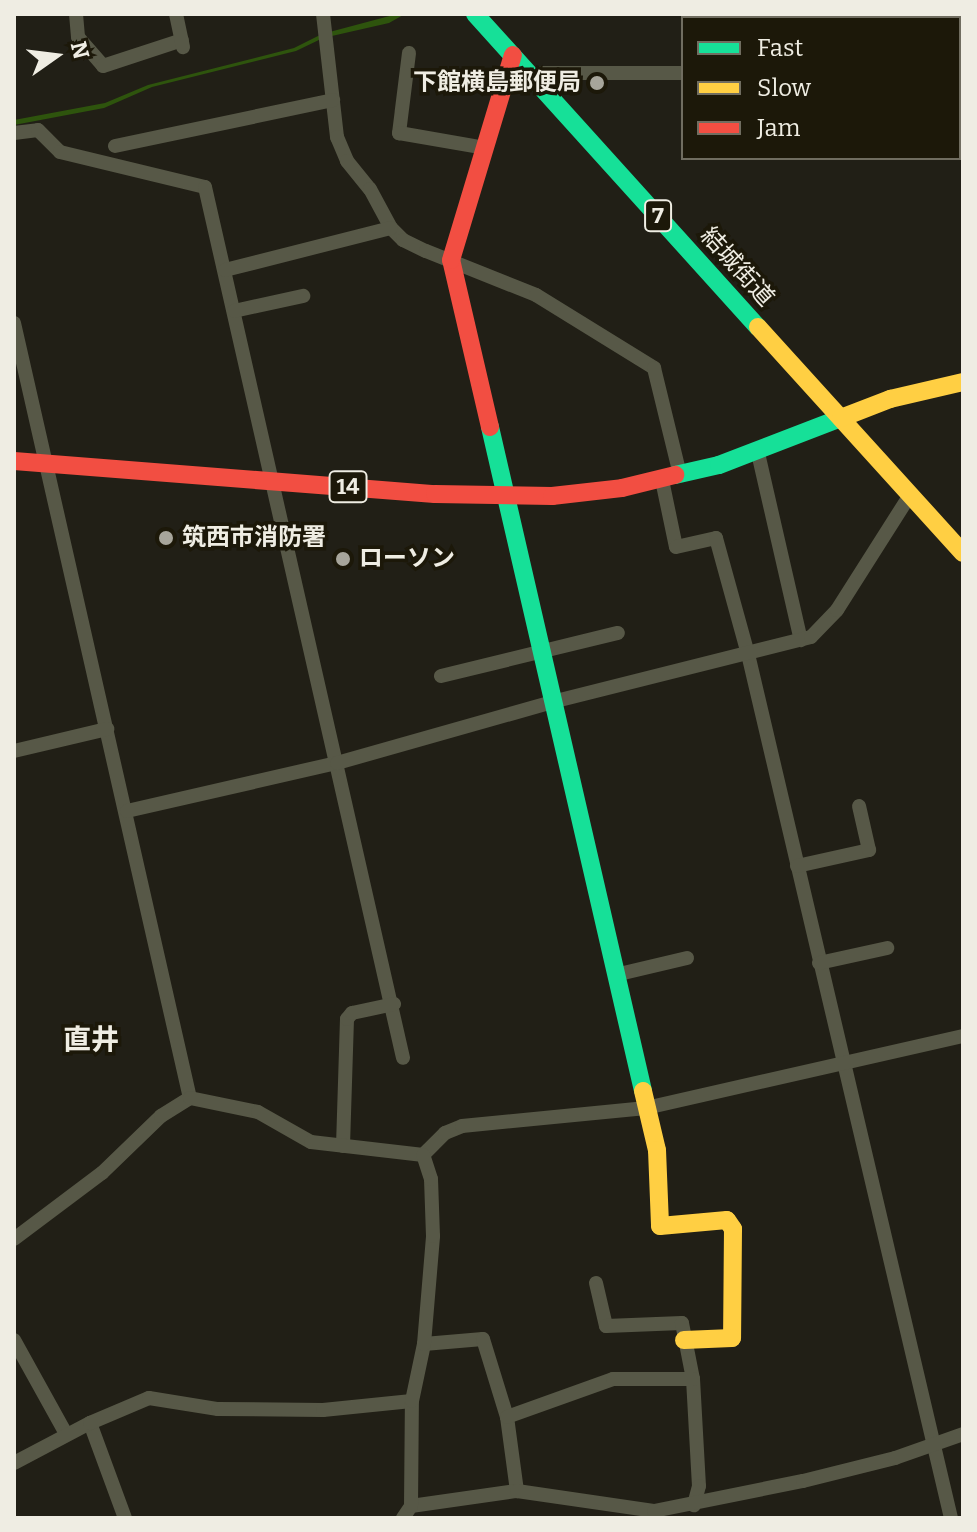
<!DOCTYPE html>
<meta charset="utf-8">
<style>
body{margin:0}
#map{position:relative;width:977px;height:1532px;overflow:hidden;background:#211f16;font-family:Bitter,"Noto Sans JP",serif}
div>[style]{position:absolute}
.water>*{inset:0;background:#2e540d}
.street>*{height:14px;margin:-7px;padding:0 7px;transform-origin:7px;border-radius:7px;background:#575847}
.fast>*{height:18px;margin:-9px;padding:0 9px;transform-origin:9px;border-radius:9px;background:#16e098}
.slow>*{height:18px;margin:-9px;padding:0 9px;transform-origin:9px;border-radius:9px;background:#ffcf43}
.jam>*{height:18px;margin:-9px;padding:0 9px;transform-origin:9px;border-radius:9px;background:#f24e42}
.dots>*{width:22px;height:22px;translate:-50% -50%;box-sizing:border-box;border:4px solid #1c1809;border-radius:50%}
span{translate:-50% -50%;white-space:nowrap;text-align:center;line-height:1.15;-webkit-text-stroke:7px #1c1809;paint-order:stroke}
.shield-label span{padding:2px 6px;background:#1c1809;border:2px solid;border-radius:6px;-webkit-text-stroke-width:0}
.shield-label{font-size:22px;color:#efede3;font-weight:700}
.poi-label{font-size:24px;color:#efede3;font-weight:700}
.right{translate:-100% -50%;text-align:right}
.left{translate:0 -50%;text-align:left}
.street-label{font-size:24px;color:#efede3}
.quarter-label{font-size:28px;color:#efede3;font-weight:700}
.frame{position:absolute;inset:0;border:16px solid #efede3;pointer-events:none}
.legend{position:absolute;left:681px;top:16px;width:280px;height:144px;box-sizing:border-box;background:#1c1809;border:2px solid #706d60;margin:0;padding:10px 14px;list-style:none;font-size:24px;color:#efede3}
.legend li{display:flex;align-items:center;gap:16px;height:40px}
.legend b{width:40px;border:2px solid #706d60}
.north{position:absolute;left:16px;top:16px;width:80px;height:80px;-webkit-text-stroke:6px #1c1809;paint-order:stroke;rotate:76deg;font-size:22px;font-weight:700;line-height:32px;text-align:center;color:#efede3}
.north::after{content:'';display:block;margin:auto;width:28px;height:36px;background:#efede3;clip-path:polygon(50% 0,100% 100%,50% 72%,0 100%)}
</style>
<div id="map">
<div class="water">
<i style="clip-path:polygon(397px 14px,405px 14px,389px 23px,323px 38px,296px 51px,152px 87px,104px 108px,14px 125px,14px 120px,105px 103px,148px 85px,294px 48px,322px 34px)"></i>
</div>
<div class="street">
<i style="left:76px;top:14px;width:23px;rotate:85deg"></i>
<i style="left:78px;top:37px;width:38px;rotate:49deg"></i>
<i style="left:103px;top:66px;width:83px;rotate:-18.2deg"></i>
<i style="left:176px;top:14px;width:34px;rotate:78deg"></i>
<i style="left:323px;top:14px;width:124px;rotate:83.5deg"></i>
<i style="left:337px;top:137px;width:26px;rotate:67deg"></i>
<i style="left:347px;top:161px;width:36px;rotate:51deg"></i>
<i style="left:370px;top:189px;width:44px;rotate:61.7deg"></i>
<i style="left:391px;top:228px;width:17px;rotate:45deg"></i>
<i style="left:403px;top:240px;width:25px;rotate:26deg"></i>
<i style="left:426px;top:251px;width:118px;rotate:21.8deg"></i>
<i style="left:536px;top:295px;width:139px;rotate:31.7deg"></i>
<i style="left:654px;top:368px;width:110px;rotate:76.3deg"></i>
<i style="left:852px;top:14px;width:4px;rotate:76deg"></i>
<i style="left:959px;top:36px;width:4px;rotate:-14deg"></i>
<i style="left:409px;top:53px;width:81px;rotate:97.1deg"></i>
<i style="left:399px;top:133px;width:87px;rotate:9.9deg"></i>
<i style="left:535px;top:79px;width:9px;rotate:-41deg"></i>
<i style="left:542px;top:73px;width:141px"></i>
<i style="left:14px;top:133px;width:24px;rotate:-7deg"></i>
<i style="left:38px;top:130px;width:31px;rotate:45deg"></i>
<i style="left:60px;top:152px;width:149px;rotate:13.6deg"></i>
<i style="left:205px;top:187px;width:893px;rotate:77.19deg"></i>
<i style="left:115px;top:146px;width:223px;rotate:-11.9deg"></i>
<i style="left:225px;top:270px;width:171px;rotate:-14.2deg"></i>
<i style="left:234px;top:311px;width:71px;rotate:-12.3deg"></i>
<i style="left:14px;top:323px;width:795px;rotate:77.21deg"></i>
<i style="left:758px;top:453px;width:192px;rotate:77.1deg"></i>
<i style="left:662px;top:480px;width:68px;rotate:78.2deg"></i>
<i style="left:676px;top:547px;width:41px;rotate:-12.7deg"></i>
<i style="left:716px;top:538px;width:120px;rotate:74.6deg"></i>
<i style="left:748px;top:654px;width:888px;rotate:76.78deg"></i>
<i style="left:441px;top:676px;width:182px;rotate:-13.7deg"></i>
<i style="left:14px;top:751px;width:96px;rotate:-13.3deg"></i>
<i style="left:127px;top:811px;width:215px;rotate:-12.9deg"></i>
<i style="left:337px;top:763px;width:223px;rotate:-15.8deg"></i>
<i style="left:552px;top:702px;width:267px;rotate:-14.1deg"></i>
<i style="left:811px;top:637px;width:37px;rotate:-46deg"></i>
<i style="left:837px;top:610px;width:136px;rotate:-57.6deg"></i>
<i style="left:797px;top:866px;width:74px;rotate:-12.5deg"></i>
<i style="left:869px;top:850px;width:45px;rotate:-102.8deg"></i>
<i style="left:819px;top:963px;width:70px;rotate:-12.4deg"></i>
<i style="left:615px;top:975px;width:74px;rotate:-13.3deg"></i>
<i style="left:343px;top:1146px;width:127px;rotate:-88.2deg"></i>
<i style="left:347px;top:1019px;width:8px;rotate:-50deg"></i>
<i style="left:352px;top:1013px;width:43px;rotate:-12.1deg"></i>
<i style="left:423px;top:1155px;width:31px;rotate:-45deg"></i>
<i style="left:445px;top:1133px;width:18px;rotate:-22deg"></i>
<i style="left:462px;top:1126px;width:185px;rotate:-5.6deg"></i>
<i style="left:646px;top:1108px;width:325px;rotate:-12.8deg"></i>
<i style="left:14px;top:1239px;width:110px;rotate:-36.9deg"></i>
<i style="left:102px;top:1173px;width:82px;rotate:-44deg"></i>
<i style="left:161px;top:1116px;width:34px;rotate:-32deg"></i>
<i style="left:190px;top:1098px;width:69px;rotate:11.6deg"></i>
<i style="left:258px;top:1112px;width:61px;rotate:29.5deg"></i>
<i style="left:311px;top:1142px;width:113px;rotate:6.6deg"></i>
<i style="left:596px;top:1283px;width:44px;rotate:76.9deg"></i>
<i style="left:606px;top:1326px;width:76px;rotate:-2.3deg"></i>
<i style="left:682px;top:1323px;width:57px;rotate:78.9deg"></i>
<i style="left:693px;top:1379px;width:107px;rotate:86.8deg"></i>
<i style="left:699px;top:1486px;width:20px;rotate:105deg"></i>
<i style="left:14px;top:1340px;width:107px;rotate:61deg"></i>
<i style="left:424px;top:1344px;width:59px;rotate:-4.8deg"></i>
<i style="left:483px;top:1339px;width:82px;rotate:72.9deg"></i>
<i style="left:507px;top:1417px;width:75px;rotate:82.3deg"></i>
<i style="left:507px;top:1417px;width:113px;rotate:-19.7deg"></i>
<i style="left:613px;top:1379px;width:80px"></i>
<i style="left:90px;top:1423px;width:101px;rotate:69.8deg"></i>
<i style="left:14px;top:1463px;width:86px;rotate:-27.8deg"></i>
<i style="left:90px;top:1423px;width:64px;rotate:-23deg"></i>
<i style="left:149px;top:1398px;width:70px;rotate:9.1deg"></i>
<i style="left:218px;top:1409px;width:105px;rotate:0.5deg"></i>
<i style="left:323px;top:1410px;width:89px;rotate:-5.8deg"></i>
<i style="left:411px;top:1506px;width:107px;rotate:-8.1deg"></i>
<i style="left:517px;top:1491px;width:138px;rotate:8.3deg"></i>
<i style="left:654px;top:1511px;width:152px;rotate:-11.4deg"></i>
<i style="left:803px;top:1481px;width:95px;rotate:-14deg"></i>
<i style="left:895px;top:1458px;width:72px;rotate:-19.4deg"></i>
<i style="left:403px;top:1518px;width:14px;rotate:-56deg"></i>
<i style="left:411px;top:1506px;width:105px;rotate:-89.5deg"></i>
<i style="left:412px;top:1401px;width:58px;rotate:-78.1deg"></i>
<i style="left:424px;top:1344px;width:108px;rotate:-85.2deg"></i>
<i style="left:433px;top:1236px;width:57px;rotate:-92deg"></i>
<i style="left:431px;top:1179px;width:25px;rotate:-108deg"></i>
</div>
<div class="fast">
<i style="left:475px;top:14px;width:422px;rotate:47.9deg"></i>
<i style="left:490px;top:427px;width:681px;rotate:77.02deg"></i>
<i style="left:675px;top:475px;width:45px;rotate:-12.8deg"></i>
<i style="left:719px;top:465px;width:131px;rotate:-21.1deg"></i>
</div>
<div class="slow">
<i style="left:758px;top:327px;width:305px;rotate:47.8deg"></i>
<i style="left:841px;top:418px;width:53px;rotate:-21.2deg"></i>
<i style="left:890px;top:399px;width:75px;rotate:-13.1deg"></i>
<i style="left:643px;top:1091px;width:61px;rotate:76.7deg"></i>
<i style="left:657px;top:1150px;width:76px;rotate:87.7deg"></i>
<i style="left:660px;top:1226px;width:67px;rotate:-5.1deg"></i>
<i style="left:727px;top:1220px;width:11px;rotate:56deg"></i>
<i style="left:733px;top:1229px;width:109px;rotate:90.5deg"></i>
<i style="left:732px;top:1338px;width:48px;rotate:177.6deg"></i>
</div>
<div class="jam">
<i style="left:490px;top:427px;width:171px;rotate:-103.1deg"></i>
<i style="left:451px;top:260px;width:214px;rotate:-73.2deg"></i>
<i style="left:14px;top:461px;width:422px;rotate:4.5deg"></i>
<i style="left:435px;top:494px;width:117px;rotate:1deg"></i>
<i style="left:552px;top:496px;width:70px;rotate:-6.5deg"></i>
<i style="left:622px;top:488px;width:55px;rotate:-13.8deg"></i>
</div>
<div class="dots">
<i style="left:597px;top:83px;background:#a7a59b"></i>
<i style="left:166px;top:538px;background:#a7a59b"></i>
<i style="left:343px;top:559px;background:#a7a59b"></i>
</div>
<div class="shield-label">
<span style="left:658px;top:216px">7</span>
<span style="left:348px;top:487px">14</span>
</div>
<div class="poi-label">
<span class="right" style="left:581px;top:83px">下館横島郵便局</span>
<span class="left" style="left:182px;top:538px">筑西市消防署</span>
<span class="left" style="left:359px;top:559px">ローソン</span>
</div>
<div class="street-label">
<span style="left:737px;top:267px;rotate:48deg">結城街道</span>
</div>
<div class="quarter-label">
<span style="left:91px;top:1040px">直井</span>
</div>
<div class="frame"></div>
<ul class="legend">
<li><b style="height:10px;background:#16e098"></b>Fast</li>
<li><b style="height:10px;background:#ffcf43"></b>Slow</li>
<li><b style="height:10px;background:#f24e42"></b>Jam</li>
</ul>
<div class="north">N</div>
</div>
